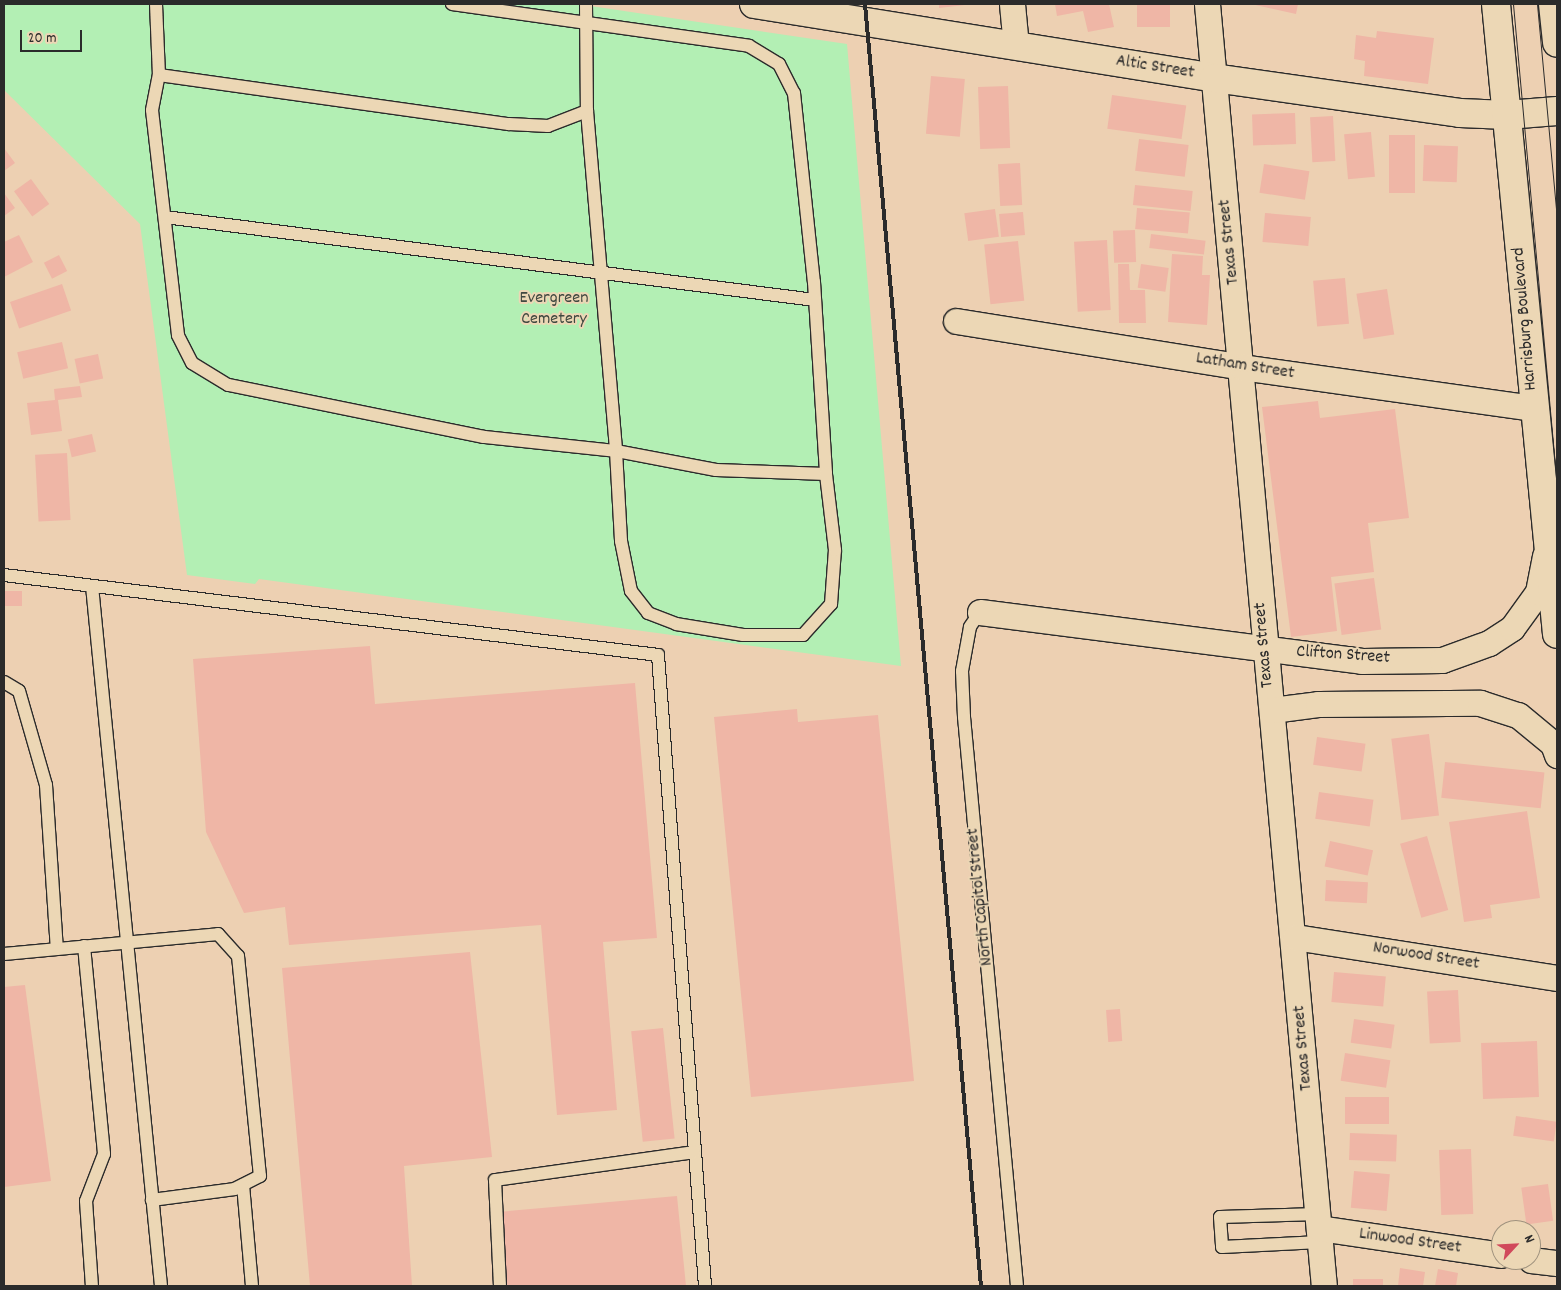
<!DOCTYPE html>
<style>
body{margin:0}
#map{position:relative;width:1561px;height:1290px;overflow:hidden;background:#edd0b2;font-family:Dekko,sans-serif}
div>[style]{position:absolute}
.green>*{inset:0;background:#b3efb4}
.building>*{inset:0;background:#efb6a6;transform-origin:0 0}
.roads{filter:drop-shadow(1px 0 #2b2b2b) drop-shadow(-1px 0 #2b2b2b) drop-shadow(0 1px #2b2b2b) drop-shadow(0 -1px #2b2b2b)}
.lane>*{height:12px;margin:-6px;padding:0 6px;transform-origin:6px;border-radius:6px;background:#ecd7b5}
.street>*{height:25px;margin:-12.5px;padding:0 12.5px;transform-origin:12.5px;border-radius:12.5px;background:#ecd7b5}
.secondary>*{height:28px;margin:-14px;padding:0 14px;transform-origin:14px;border-radius:14px;background:#ecd7b5}
.tram>*{height:1px;margin:-0.5px;padding:0 0.5px;transform-origin:0.5px;border-radius:0.5px;background:#2b2b2b}
.rail>*{height:4px;margin:-2px;padding:0 2px;transform-origin:2px;border-radius:2px;background:#2b2b2b}
span{translate:-50% -50%;white-space:nowrap;text-align:center;line-height:1.15;-webkit-text-stroke:4px #ecd7b5;paint-order:stroke}
.street-label{font-size:18px;color:#2b2b2b}
.park-label{font-size:18px;color:#3f4840}
.frame{position:absolute;inset:0;border:5px solid #2b2b2b;pointer-events:none}
.north{position:absolute;left:1491px;top:1220px;width:50px;height:50px;box-sizing:border-box;background:#ecd7b5;border:1px solid #9f927e;border-radius:50%;rotate:65deg;font-size:14px;font-weight:700;line-height:20px;text-align:center;color:#2b2b2b}
.north::after{content:'';display:block;margin:auto;width:18px;height:22px;background:#d1495b;clip-path:polygon(50% 0,100% 100%,50% 72%,0 100%)}
.scale{position:absolute;left:20px;top:30px;width:62px;height:22px;box-sizing:border-box;border:2px solid #2b2b2b;border-top:0;padding-left:6px;font-size:15px;line-height:18px;white-space:nowrap;color:#2b2b2b;-webkit-text-stroke:4px #ecd7b5;paint-order:stroke}
</style>
<div id="map">
<div class="green">
<i style="clip-path:polygon(4px 4px,577px 4px,847px 44px,901px 666px,259px 579px,255px 584px,187px 575px,140px 224px,4px 90px)"></i>
</div>
<div class="building">
<i style="clip-path:polygon(939px 4px,965px 4px,965px 5px,939px 8px)"></i>
<i style="clip-path:polygon(1055px 4px,1109px 4px,1114px 27px,1088px 32px,1083px 11px,1057px 16px)"></i>
<i style="left:1137px;top:4px;width:33px;height:23px"></i>
<i style="clip-path:polygon(1251px 4px,1298px 4px,1296px 14px)"></i>
<i style="clip-path:polygon(1377px 31px,1434px 38px,1428px 84px,1364px 76px,1365px 61px,1354px 59px,1356px 35px,1376px 38px)"></i>
<i style="left:931px;top:76px;width:34px;height:58px;rotate:5deg"></i>
<i style="left:1008px;top:86px;width:62px;height:30px;rotate:88deg"></i>
<i style="left:1112px;top:95px;width:75px;height:34px;rotate:8deg"></i>
<i style="left:1295px;top:113px;width:31px;height:43px;rotate:88deg"></i>
<i style="left:1333px;top:116px;width:45px;height:23px;rotate:87deg"></i>
<i style="left:1371px;top:132px;width:45px;height:27px;rotate:85deg"></i>
<i style="left:1389px;top:135px;width:26px;height:58px"></i>
<i style="left:1139px;top:139px;width:50px;height:32px;rotate:7deg"></i>
<i style="left:1424px;top:145px;width:34px;height:36px;rotate:2deg"></i>
<i style="clip-path:polygon(4px 148px,15px 163px,4px 171px)"></i>
<i style="left:1020px;top:163px;width:42px;height:22px;rotate:87deg"></i>
<i style="left:1264px;top:164px;width:46px;height:29px;rotate:9deg"></i>
<i style="left:31px;top:179px;width:31px;height:21px;rotate:54deg"></i>
<i style="left:1135px;top:185px;width:58px;height:20px;rotate:6deg"></i>
<i style="clip-path:polygon(4px 193px,15px 208px,4px 216px)"></i>
<i style="left:1137px;top:208px;width:53px;height:21px;rotate:5deg"></i>
<i style="left:995px;top:209px;width:28px;height:31px;rotate:82deg"></i>
<i style="left:1023px;top:212px;width:23px;height:24px;rotate:85deg"></i>
<i style="left:1265px;top:213px;width:46px;height:29px;rotate:5deg"></i>
<i style="left:1135px;top:230px;width:32px;height:22px;rotate:88deg"></i>
<i style="left:1151px;top:234px;width:55px;height:14px;rotate:7deg"></i>
<i style="clip-path:polygon(19px 235px,33px 262px,4px 277px,4px 242px)"></i>
<i style="left:1107px;top:240px;width:70px;height:33px;rotate:87deg"></i>
<i style="left:1018px;top:241px;width:60px;height:34px;rotate:84deg"></i>
<i style="clip-path:polygon(1172px 254px,1203px 256px,1202px 275px,1210px 275px,1207px 325px,1168px 322px)"></i>
<i style="left:59px;top:255px;width:18px;height:17px;rotate:63deg"></i>
<i style="clip-path:polygon(1118px 264px,1129px 264px,1130px 290px,1145px 290px,1146px 323px,1119px 323px)"></i>
<i style="left:1141px;top:264px;width:28px;height:24px;rotate:8deg"></i>
<i style="left:1345px;top:278px;width:46px;height:32px;rotate:85deg"></i>
<i style="left:62px;top:284px;width:28px;height:55px;rotate:71deg"></i>
<i style="left:1387px;top:289px;width:46px;height:31px;rotate:81deg"></i>
<i style="left:62px;top:342px;width:27px;height:46px;rotate:77deg"></i>
<i style="left:98px;top:354px;width:25px;height:24px;rotate:78deg"></i>
<i style="clip-path:polygon(80px 386px,82px 397px,58px 400px,62px 431px,31px 435px,27px 403px,55px 400px,54px 389px)"></i>
<i style="clip-path:polygon(1318px 401px,1320px 418px,1395px 409px,1409px 518px,1368px 523px,1374px 572px,1331px 577px,1337px 631px,1291px 637px,1262px 407px)"></i>
<i style="left:92px;top:434px;width:18px;height:25px;rotate:77deg"></i>
<i style="left:67px;top:453px;width:67px;height:32px;rotate:87deg"></i>
<i style="left:1374px;top:578px;width:52px;height:40px;rotate:82deg"></i>
<i style="left:4px;top:591px;width:18px;height:15px"></i>
<i style="clip-path:polygon(370px 646px,375px 704px,635px 683px,657px 938px,603px 942px,617px 1110px,557px 1115px,541px 925px,289px 945px,285px 907px,244px 913px,206px 832px,193px 659px)"></i>
<i style="clip-path:polygon(797px 709px,798px 722px,878px 715px,914px 1081px,751px 1097px,714px 717px)"></i>
<i style="left:1429px;top:734px;width:82px;height:38px;rotate:83deg"></i>
<i style="left:1317px;top:737px;width:49px;height:28px;rotate:8deg"></i>
<i style="left:1445px;top:762px;width:100px;height:36px;rotate:6deg"></i>
<i style="left:1319px;top:792px;width:55px;height:27px;rotate:8deg"></i>
<i style="clip-path:polygon(1527px 811px,1540px 898px,1490px 905px,1492px 918px,1464px 922px,1449px 822px)"></i>
<i style="left:1427px;top:836px;width:77px;height:28px;rotate:74deg"></i>
<i style="left:1330px;top:841px;width:44px;height:26px;rotate:12deg"></i>
<i style="left:1326px;top:880px;width:42px;height:21px;rotate:3deg"></i>
<i style="clip-path:polygon(470px 952px,492px 1157px,404px 1166px,412px 1286px,310px 1286px,282px 968px)"></i>
<i style="left:1334px;top:972px;width:52px;height:30px;rotate:5deg"></i>
<i style="clip-path:polygon(25px 985px,51px 1181px,4px 1187px,4px 987px)"></i>
<i style="left:1458px;top:990px;width:52px;height:31px;rotate:87deg"></i>
<i style="left:1120px;top:1009px;width:32px;height:14px;rotate:86deg"></i>
<i style="left:1354px;top:1019px;width:41px;height:24px;rotate:8deg"></i>
<i style="left:663px;top:1028px;width:111px;height:32px;rotate:84deg"></i>
<i style="left:1537px;top:1041px;width:56px;height:56px;rotate:88deg"></i>
<i style="left:1345px;top:1053px;width:46px;height:28px;rotate:9deg"></i>
<i style="left:1345px;top:1097px;width:44px;height:27px"></i>
<i style="left:1516px;top:1116px;width:41px;height:20px;rotate:8deg"></i>
<i style="left:1350px;top:1133px;width:47px;height:27px;rotate:2deg"></i>
<i style="left:1471px;top:1149px;width:65px;height:32px;rotate:88deg"></i>
<i style="left:1354px;top:1171px;width:36px;height:37px;rotate:5deg"></i>
<i style="left:1548px;top:1184px;width:37px;height:27px;rotate:82deg"></i>
<i style="clip-path:polygon(677px 1196px,686px 1286px,505px 1286px,498px 1212px)"></i>
<i style="clip-path:polygon(1400px 1268px,1425px 1272px,1423px 1286px,1398px 1286px)"></i>
<i style="clip-path:polygon(1438px 1269px,1458px 1273px,1456px 1286px,1435px 1286px)"></i>
<i style="left:1353px;top:1279px;width:30px;height:7px"></i>
</div>
<div class="roads">
<div class="lane">
<i style="left:156px;top:4px;width:71px;rotate:87.6deg"></i>
<i style="left:452px;top:4px;width:300px;rotate:8deg"></i>
<i style="left:749px;top:46px;width:35px;rotate:31deg"></i>
<i style="left:779px;top:64px;width:33px;rotate:63deg"></i>
<i style="left:794px;top:93px;width:190px;rotate:84deg"></i>
<i style="left:814px;top:282px;width:192px;rotate:86.4deg"></i>
<i style="left:826px;top:474px;width:110px;rotate:-177.9deg"></i>
<i style="left:716px;top:470px;width:102px;rotate:-169.2deg"></i>
<i style="left:616px;top:451px;width:90px;rotate:86.8deg"></i>
<i style="left:621px;top:541px;width:51px;rotate:78.7deg"></i>
<i style="left:631px;top:591px;width:28px;rotate:52deg"></i>
<i style="left:648px;top:613px;width:30px;rotate:21deg"></i>
<i style="left:676px;top:624px;width:68px;rotate:9.3deg"></i>
<i style="left:743px;top:635px;width:60px"></i>
<i style="left:803px;top:635px;width:42px;rotate:-47.9deg"></i>
<i style="left:831px;top:604px;width:54px;rotate:-85.8deg"></i>
<i style="left:835px;top:550px;width:77px;rotate:-96.8deg"></i>
<i style="left:586px;top:4px;width:107px;rotate:89.5deg"></i>
<i style="left:587px;top:111px;width:341px;rotate:85.1deg"></i>
<i style="left:616px;top:451px;width:133px;rotate:-173.9deg"></i>
<i style="left:484px;top:437px;width:261px;rotate:-168.5deg"></i>
<i style="left:228px;top:385px;width:42px;rotate:-148.6deg"></i>
<i style="left:192px;top:363px;width:31px;rotate:-117deg"></i>
<i style="left:178px;top:335px;width:226px;rotate:-96.6deg"></i>
<i style="left:152px;top:110px;width:36px;rotate:-79deg"></i>
<i style="left:159px;top:75px;width:353px;rotate:8deg"></i>
<i style="left:509px;top:124px;width:39px;rotate:3deg"></i>
<i style="left:548px;top:126px;width:42px;rotate:-21deg"></i>
<i style="left:165px;top:217px;width:655px;rotate:7.28deg"></i>
<i style="left:4px;top:575px;width:659px;rotate:6.97deg"></i>
<i style="left:658px;top:655px;width:633px;rotate:85.74deg"></i>
<i style="left:92px;top:586px;width:703px;rotate:84.37deg"></i>
<i style="left:980px;top:612px;width:18px;rotate:124deg"></i>
<i style="left:970px;top:627px;width:45px;rotate:100.3deg"></i>
<i style="left:962px;top:671px;width:46px;rotate:87.5deg"></i>
<i style="left:964px;top:717px;width:571px;rotate:84.68deg"></i>
<i style="left:4px;top:682px;width:17px;rotate:31deg"></i>
<i style="left:19px;top:691px;width:98px;rotate:74deg"></i>
<i style="left:46px;top:785px;width:164px;rotate:86.2deg"></i>
<i style="left:84px;top:946px;width:209px;rotate:84.5deg"></i>
<i style="left:104px;top:1154px;width:50px;rotate:111deg"></i>
<i style="left:86px;top:1201px;width:85px;rotate:86deg"></i>
<i style="left:4px;top:954px;width:215px;rotate:-5.3deg"></i>
<i style="left:218px;top:934px;width:30px;rotate:48deg"></i>
<i style="left:238px;top:956px;width:221px;rotate:84.3deg"></i>
<i style="left:260px;top:1176px;width:28px;rotate:153deg"></i>
<i style="left:235px;top:1189px;width:84px;rotate:172.5deg"></i>
<i style="left:243px;top:1185px;width:101px;rotate:84.9deg"></i>
<i style="left:1318px;top:1214px;width:98px;rotate:178.2deg"></i>
<i style="left:1220px;top:1217px;width:30px;rotate:86deg"></i>
<i style="left:1222px;top:1247px;width:98px;rotate:-2.9deg"></i>
<i style="left:500px;top:1286px;width:106px;rotate:-92.7deg"></i>
<i style="left:495px;top:1180px;width:201px;rotate:-8deg"></i>
</div>
<div class="street">
<i style="left:1012px;top:4px;width:42px;rotate:84.6deg"></i>
<i style="left:1207px;top:4px;width:1287px;rotate:84.79deg"></i>
<i style="left:956px;top:321px;width:290px;rotate:9.1deg"></i>
<i style="left:1242px;top:367px;width:295px;rotate:8deg"></i>
<i style="left:980px;top:612px;width:385px;rotate:7.3deg"></i>
<i style="left:1362px;top:661px;width:80px;rotate:-0.7deg"></i>
<i style="left:1442px;top:660px;width:50px;rotate:-19.9deg"></i>
<i style="left:1489px;top:643px;width:27px;rotate:-33deg"></i>
<i style="left:1512px;top:628px;width:44px;rotate:-54.2deg"></i>
<i style="left:1538px;top:592px;width:37px;rotate:-79deg"></i>
<i style="left:1272px;top:710px;width:46px;rotate:-7.4deg"></i>
<i style="left:1318px;top:704px;width:162px;rotate:-0.4deg"></i>
<i style="left:1480px;top:703px;width:40px;rotate:18deg"></i>
<i style="left:1518px;top:715px;width:45px;rotate:39.6deg"></i>
<i style="left:1553px;top:744px;width:12px;rotate:70deg"></i>
<i style="left:1295px;top:937px;width:265px;rotate:8.9deg"></i>
<i style="left:1319px;top:1228px;width:184px;rotate:8.4deg"></i>
<i style="left:1531px;top:1260px;width:26px;rotate:7deg"></i>
</div>
<div class="secondary">
<i style="left:754px;top:4px;width:466px;rotate:9.1deg"></i>
<i style="left:1214px;top:78px;width:248px;rotate:8.1deg"></i>
<i style="left:1460px;top:113px;width:47px;rotate:2.4deg"></i>
<i style="left:1507px;top:115px;width:50px;rotate:-4.6deg"></i>
<i style="left:1496px;top:4px;width:633px;rotate:84.47deg"></i>
<i style="left:1553px;top:4px;width:39px;rotate:84deg"></i>
</div>
</div>
<div class="tram">
<i style="left:1513px;top:4px;width:485px;rotate:84.8deg"></i>
<i style="left:1537px;top:4px;width:216px;rotate:84.7deg"></i>
</div>
<div class="rail">
<i style="left:865px;top:4px;width:1287px;rotate:84.83deg"></i>
</div>
<div class="street-label">
<span style="left:1155px;top:68px;rotate:9deg">Altic Street</span>
<span style="left:1230px;top:242px;rotate:-96deg">Texas Street</span>
<span style="left:1526px;top:319px;rotate:-95deg">Harrisburg Boulevard</span>
<span style="left:1245px;top:367px;rotate:9deg">Latham Street</span>
<span style="left:1265px;top:645px;rotate:-95deg">Texas Street</span>
<span style="left:1343px;top:656px;rotate:4deg">Clifton Street</span>
<span style="left:981px;top:897px;rotate:-96deg">North Capitol Street</span>
<span style="left:1426px;top:957px;rotate:9deg">Norwood Street</span>
<span style="left:1304px;top:1048px;rotate:-95deg">Texas Street</span>
<span style="left:1410px;top:1242px;rotate:8deg">Linwood Street</span>
</div>
<div class="park-label">
<span style="left:554px;top:310px">Evergreen<br>Cemetery</span>
</div>
<div class="frame"></div>
<div class="north">N</div>
<div class="scale">20 m</div>
</div>
